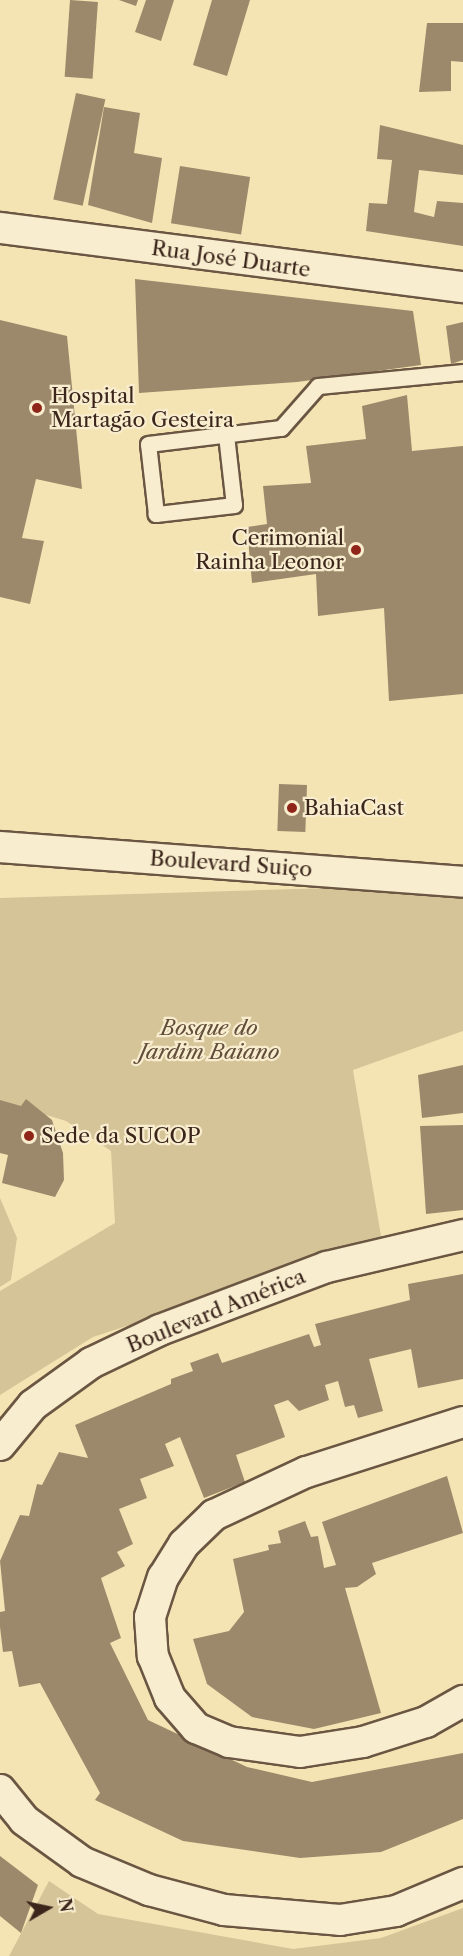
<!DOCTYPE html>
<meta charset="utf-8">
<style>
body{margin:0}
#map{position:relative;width:463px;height:1956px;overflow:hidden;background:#f5e4b3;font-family:"Libre Caslon Text",serif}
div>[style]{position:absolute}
.green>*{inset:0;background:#d6c499}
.building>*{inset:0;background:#9c896b;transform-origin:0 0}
.roads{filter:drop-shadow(2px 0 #6a5642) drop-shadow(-2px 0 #6a5642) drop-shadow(0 2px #6a5642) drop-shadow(0 -2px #6a5642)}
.service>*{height:15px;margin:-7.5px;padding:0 7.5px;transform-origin:7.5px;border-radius:7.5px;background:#f8edce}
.minor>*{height:30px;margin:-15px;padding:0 15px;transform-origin:15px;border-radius:15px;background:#f8edce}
.dots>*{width:16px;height:16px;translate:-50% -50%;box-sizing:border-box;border:3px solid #f8edce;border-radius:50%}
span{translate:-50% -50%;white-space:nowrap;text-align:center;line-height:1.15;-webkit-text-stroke:4.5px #f8edce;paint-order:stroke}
.street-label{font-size:21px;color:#3c261c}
.poi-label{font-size:21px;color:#3c261c}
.left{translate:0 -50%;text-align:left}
.right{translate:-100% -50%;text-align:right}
.park-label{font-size:21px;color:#624e3b;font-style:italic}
.north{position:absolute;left:18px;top:1878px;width:60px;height:60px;-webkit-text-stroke:4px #f8edce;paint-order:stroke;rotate:81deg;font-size:16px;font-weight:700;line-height:24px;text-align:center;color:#3c261c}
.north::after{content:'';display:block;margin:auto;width:21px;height:27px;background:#3c261c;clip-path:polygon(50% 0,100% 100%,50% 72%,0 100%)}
</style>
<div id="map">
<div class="green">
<i style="clip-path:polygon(463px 884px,463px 1031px,353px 1070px,382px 1242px,93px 1337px,0 1395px,0 1291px,115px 1223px,111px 1151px,66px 1121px,0 1101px,0 898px)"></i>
<i style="clip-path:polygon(0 1198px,17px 1238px,11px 1280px,0 1287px)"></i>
<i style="clip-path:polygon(49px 1881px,98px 1914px,293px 1949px,381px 1938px,463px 1908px,463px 1956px,9px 1956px)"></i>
</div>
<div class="building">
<i style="left:70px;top:0;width:28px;height:77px;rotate:4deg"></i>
<i style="clip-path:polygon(119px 0,138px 0,136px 6px)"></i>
<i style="clip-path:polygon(146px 0,174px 0,161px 41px,135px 32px)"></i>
<i style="clip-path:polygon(212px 0,250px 0,227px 76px,193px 65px)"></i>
<i style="clip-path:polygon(427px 23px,463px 23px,463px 62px,451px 61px,451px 91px,419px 92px)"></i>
<i style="left:76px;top:93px;width:30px;height:109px;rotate:12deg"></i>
<i style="clip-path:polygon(104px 107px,140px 113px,134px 153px,162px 158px,152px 223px,88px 205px)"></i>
<i style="clip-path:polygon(380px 125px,463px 145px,463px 175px,419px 170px,414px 212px,434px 217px,437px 201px,463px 203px,463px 246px,366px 231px,369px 203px,387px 204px,392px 160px,377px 159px)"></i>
<i style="left:180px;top:166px;width:71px;height:58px;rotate:9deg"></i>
<i style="clip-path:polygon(135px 279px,413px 311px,421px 365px,297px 382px,139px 393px)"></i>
<i style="clip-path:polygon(0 320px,67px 336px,82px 489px,36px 479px,22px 538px,44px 541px,30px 604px,0 597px)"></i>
<i style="clip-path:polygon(463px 322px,463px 360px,451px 364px,446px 326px)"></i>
<i style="clip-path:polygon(407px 395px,412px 451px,463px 446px,463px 694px,389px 701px,384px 608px,318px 616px,316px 574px,252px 583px,247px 527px,267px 524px,263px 486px,311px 483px,306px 446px,366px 439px,362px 406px)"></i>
<i style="left:279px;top:784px;width:28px;height:47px;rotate:2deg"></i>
<i style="clip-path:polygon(463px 1065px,463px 1113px,422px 1118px,418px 1075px)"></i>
<i style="clip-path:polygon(26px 1099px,52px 1120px,63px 1153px,64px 1180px,55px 1197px,2px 1183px,8px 1155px,0 1153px,0 1100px,21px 1106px)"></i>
<i style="clip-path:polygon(463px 1125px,463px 1210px,426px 1214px,420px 1126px)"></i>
<i style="clip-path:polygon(463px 1274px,463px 1379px,418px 1388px,411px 1349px,369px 1359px,383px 1411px,358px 1418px,354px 1405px,345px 1407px,338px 1381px,325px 1385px,329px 1400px,299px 1411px,288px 1400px,274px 1405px,285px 1437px,236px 1455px,245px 1482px,204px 1498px,180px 1437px,165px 1444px,174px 1466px,140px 1479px,147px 1498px,119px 1509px,133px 1544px,117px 1552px,125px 1566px,101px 1578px,121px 1638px,110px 1643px,148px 1720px,247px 1767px,312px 1782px,463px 1753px,463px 1819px,381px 1852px,300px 1858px,183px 1841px,95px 1800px,100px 1793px,40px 1683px,19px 1687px,12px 1651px,3px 1652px,0 1627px,0 1612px,5px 1611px,0 1561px,20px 1515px,29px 1516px,37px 1484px,42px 1485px,59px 1452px,88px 1458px,75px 1425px,171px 1384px,171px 1379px,193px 1371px,190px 1363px,218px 1353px,222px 1363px,309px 1334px,314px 1347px,321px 1345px,315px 1324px,410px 1300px,408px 1284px)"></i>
<i style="clip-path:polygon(447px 1476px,463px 1533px,372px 1563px,376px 1574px,357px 1587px,345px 1588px,381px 1713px,314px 1729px,252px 1717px,207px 1684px,193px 1639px,229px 1631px,244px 1612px,233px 1559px,269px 1550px,268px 1545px,281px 1543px,278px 1531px,305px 1521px,311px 1537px,318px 1536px,324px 1568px,336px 1565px,322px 1522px)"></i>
<i style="clip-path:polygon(0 1856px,38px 1885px,21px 1933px,0 1916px)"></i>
</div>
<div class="roads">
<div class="service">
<i style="left:226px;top:435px;width:70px;rotate:83.5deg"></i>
<i style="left:234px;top:505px;width:79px;rotate:173.4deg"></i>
<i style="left:156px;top:514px;width:70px;rotate:-96.5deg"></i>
<i style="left:148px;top:444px;width:134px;rotate:-6.9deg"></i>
<i style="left:281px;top:428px;width:56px;rotate:-48.6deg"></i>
<i style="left:318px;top:386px;width:146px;rotate:-5.5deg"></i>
</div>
<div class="minor">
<i style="left:0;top:228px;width:467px;rotate:7.3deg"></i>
<i style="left:0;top:847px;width:464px;rotate:4.3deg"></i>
<i style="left:463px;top:1422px;width:165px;rotate:162.3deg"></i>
<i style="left:306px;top:1472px;width:102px;rotate:154.9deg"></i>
<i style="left:214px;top:1515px;width:42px;rotate:136deg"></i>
<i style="left:184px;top:1544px;width:39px;rotate:122deg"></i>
<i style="left:163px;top:1577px;width:42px;rotate:108deg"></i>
<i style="left:150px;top:1617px;width:39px;rotate:86deg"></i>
<i style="left:153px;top:1656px;width:45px;rotate:68deg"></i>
<i style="left:170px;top:1698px;width:40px;rotate:49deg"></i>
<i style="left:196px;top:1728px;width:36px;rotate:23deg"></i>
<i style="left:229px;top:1742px;width:72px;rotate:8deg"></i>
<i style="left:300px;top:1752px;width:64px;rotate:-9deg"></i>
<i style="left:363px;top:1742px;width:66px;rotate:-17.6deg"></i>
<i style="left:426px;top:1722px;width:43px;rotate:-29.6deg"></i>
<i style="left:0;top:1445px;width:52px;rotate:-50.5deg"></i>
<i style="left:33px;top:1405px;width:72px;rotate:-35.9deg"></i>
<i style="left:91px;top:1363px;width:76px;rotate:-25.6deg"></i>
<i style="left:160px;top:1330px;width:178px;rotate:-20.7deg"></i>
<i style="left:327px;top:1267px;width:140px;rotate:-13.2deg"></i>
<i style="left:0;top:1790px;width:38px;rotate:51deg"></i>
<i style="left:24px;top:1820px;width:72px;rotate:35.9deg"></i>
<i style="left:82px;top:1862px;width:73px;rotate:22.7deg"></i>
<i style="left:149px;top:1890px;width:78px;rotate:14.9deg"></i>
<i style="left:224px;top:1910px;width:116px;rotate:4.9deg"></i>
<i style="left:340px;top:1920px;width:57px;rotate:-9.1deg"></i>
<i style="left:396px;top:1911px;width:73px;rotate:-22.7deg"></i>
</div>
</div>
<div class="dots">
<i style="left:37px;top:408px;background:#8f2418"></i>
<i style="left:356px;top:550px;background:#8f2418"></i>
<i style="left:292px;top:808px;background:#8f2418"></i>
<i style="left:29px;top:1136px;background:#8f2418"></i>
</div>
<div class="street-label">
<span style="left:231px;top:259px;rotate:8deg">Rua José Duarte</span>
<span style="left:231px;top:864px;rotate:4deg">Boulevard Suiço</span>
<span style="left:216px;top:1311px;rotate:-22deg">Boulevard América</span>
</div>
<div class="poi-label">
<span class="left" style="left:51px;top:408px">Hospital<br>Martagão Gesteira</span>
<span class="right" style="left:344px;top:550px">Cerimonial<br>Rainha Leonor</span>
<span class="left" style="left:304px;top:808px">BahiaCast</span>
<span class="left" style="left:41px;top:1136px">Sede da SUCOP</span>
</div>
<div class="park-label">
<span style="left:209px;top:1040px">Bosque do<br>Jardim Baiano</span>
</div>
<div class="north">N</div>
</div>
